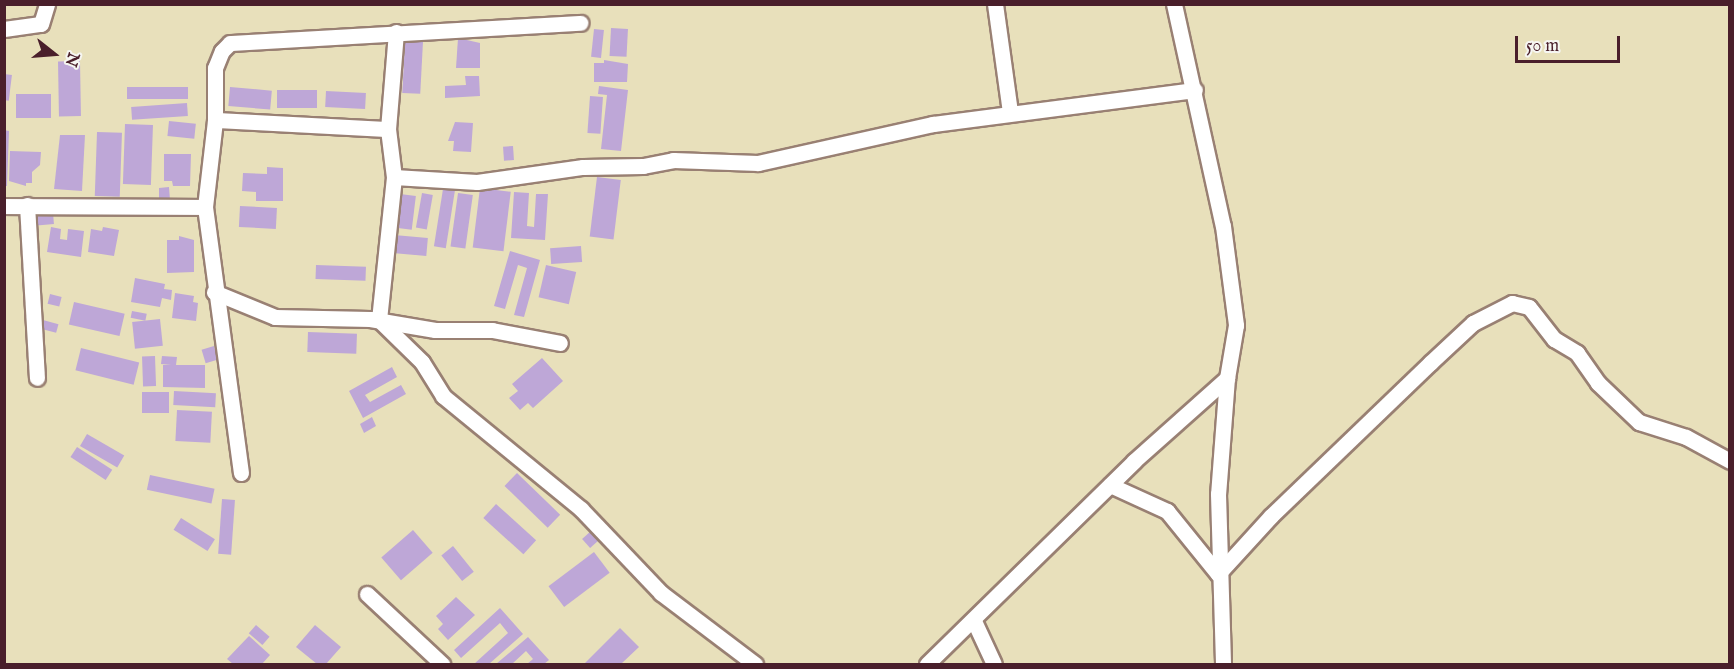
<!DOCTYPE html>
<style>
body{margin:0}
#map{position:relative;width:1734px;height:669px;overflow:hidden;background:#e8e0bb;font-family:"IM FELL English",serif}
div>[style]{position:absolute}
.building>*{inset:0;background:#bea7d7;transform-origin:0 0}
.roads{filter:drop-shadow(2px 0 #998073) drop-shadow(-2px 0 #998073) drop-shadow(0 2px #998073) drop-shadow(0 -2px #998073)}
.minor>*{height:15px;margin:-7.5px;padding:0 7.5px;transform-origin:7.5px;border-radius:7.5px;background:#fff}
span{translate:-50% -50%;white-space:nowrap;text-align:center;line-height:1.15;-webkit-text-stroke:4.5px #f6f6f2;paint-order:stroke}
.frame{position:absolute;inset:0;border:6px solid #4a1f2b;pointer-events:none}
.north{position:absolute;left:24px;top:24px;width:60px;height:60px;-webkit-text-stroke:4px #f6f6f2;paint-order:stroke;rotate:107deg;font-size:16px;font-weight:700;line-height:24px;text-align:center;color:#4a1f2b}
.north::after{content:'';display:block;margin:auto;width:21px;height:27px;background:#4a1f2b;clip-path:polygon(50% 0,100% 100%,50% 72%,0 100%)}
.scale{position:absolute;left:1515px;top:36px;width:105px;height:27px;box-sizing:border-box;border:3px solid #4a1f2b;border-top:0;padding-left:8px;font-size:18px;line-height:21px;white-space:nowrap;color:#4a1f2b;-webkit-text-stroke:4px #f6f6f2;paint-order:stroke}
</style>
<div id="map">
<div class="building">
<i style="left:611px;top:28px;width:17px;height:28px;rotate:3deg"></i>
<i style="left:594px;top:29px;width:10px;height:28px;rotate:6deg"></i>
<i style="clip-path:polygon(458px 38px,480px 43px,480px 68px,456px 68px)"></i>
<i style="left:405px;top:41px;width:18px;height:52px;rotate:3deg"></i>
<i style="clip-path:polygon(604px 60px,628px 64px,627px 82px,594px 82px,594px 63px,604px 63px)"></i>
<i style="left:80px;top:61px;width:55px;height:22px;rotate:89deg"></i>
<i style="left:4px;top:74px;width:8px;height:26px;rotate:7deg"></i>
<i style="clip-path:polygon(465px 76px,479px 76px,480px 96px,445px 98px,445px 86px,466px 85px)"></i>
<i style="clip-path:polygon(599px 86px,628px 90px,621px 151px,601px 149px,607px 95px,598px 94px)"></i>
<i style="left:188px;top:87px;width:12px;height:61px;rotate:90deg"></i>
<i style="left:230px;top:87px;width:42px;height:19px;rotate:5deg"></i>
<i style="left:277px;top:90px;width:40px;height:18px"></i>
<i style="left:326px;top:91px;width:40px;height:16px;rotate:3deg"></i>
<i style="left:16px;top:94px;width:35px;height:24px"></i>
<i style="left:590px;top:96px;width:13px;height:37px;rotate:4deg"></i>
<i style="left:187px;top:103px;width:13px;height:56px;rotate:86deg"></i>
<i style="left:169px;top:121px;width:27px;height:15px;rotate:6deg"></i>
<i style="clip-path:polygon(455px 122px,473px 123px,471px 152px,453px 151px,454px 141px,448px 141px)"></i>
<i style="left:125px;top:124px;width:28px;height:60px;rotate:2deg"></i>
<i style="clip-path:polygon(4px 130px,9px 131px,7px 186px,4px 186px)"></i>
<i style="left:97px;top:132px;width:25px;height:64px;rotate:2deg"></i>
<i style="clip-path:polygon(60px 135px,85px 135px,82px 191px,54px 189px)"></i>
<i style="left:513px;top:146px;width:14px;height:10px;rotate:86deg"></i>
<i style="clip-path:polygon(10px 151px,41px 152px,40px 165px,32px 172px,32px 183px,26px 183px,26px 186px,9px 181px)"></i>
<i style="clip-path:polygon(164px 154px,191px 154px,190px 186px,173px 186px,172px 181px,164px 181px)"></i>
<i style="clip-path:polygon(267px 167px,283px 168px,283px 201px,256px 201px,256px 192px,242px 191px,243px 173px,267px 174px)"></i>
<i style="left:597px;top:177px;width:24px;height:60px;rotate:7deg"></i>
<i style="clip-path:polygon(169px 187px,170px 200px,159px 200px,159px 188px)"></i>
<i style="left:480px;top:188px;width:31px;height:60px;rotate:7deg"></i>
<i style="left:443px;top:189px;width:12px;height:58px;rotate:9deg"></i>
<i style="clip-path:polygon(514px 192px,529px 193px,527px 226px,534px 227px,536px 194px,548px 194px,545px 240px,511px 238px)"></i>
<i style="left:422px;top:193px;width:11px;height:35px;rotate:10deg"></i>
<i style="left:458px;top:193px;width:15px;height:54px;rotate:8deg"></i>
<i style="left:400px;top:194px;width:16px;height:34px;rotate:7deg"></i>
<i style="left:240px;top:206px;width:37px;height:21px;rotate:3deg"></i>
<i style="left:53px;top:213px;width:11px;height:17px;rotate:85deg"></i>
<i style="clip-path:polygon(51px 227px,61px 229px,60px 239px,67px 240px,68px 229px,84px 231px,81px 257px,47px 252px)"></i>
<i style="clip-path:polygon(103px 227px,119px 230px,114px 256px,88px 252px,91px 229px,102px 231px)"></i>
<i style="left:394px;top:235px;width:34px;height:18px;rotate:5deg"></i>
<i style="clip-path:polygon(179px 236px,194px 240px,194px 272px,167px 273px,167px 240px,179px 240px)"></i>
<i style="left:581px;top:246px;width:16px;height:31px;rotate:86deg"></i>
<i style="clip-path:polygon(510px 251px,540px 260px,524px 317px,514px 315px,527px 268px,518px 265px,505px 309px,494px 306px)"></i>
<i style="left:316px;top:265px;width:50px;height:14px;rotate:2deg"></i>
<i style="left:546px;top:265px;width:31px;height:33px;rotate:13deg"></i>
<i style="clip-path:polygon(135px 278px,165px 284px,164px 289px,172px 290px,171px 300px,162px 298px,160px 307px,131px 302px)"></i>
<i style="clip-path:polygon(175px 293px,194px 296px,193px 302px,198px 303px,196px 321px,172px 318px)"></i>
<i style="left:50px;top:294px;width:12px;height:10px;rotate:14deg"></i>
<i style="left:74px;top:302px;width:52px;height:23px;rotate:13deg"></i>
<i style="left:132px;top:311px;width:15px;height:7px;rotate:11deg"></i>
<i style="left:160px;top:319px;width:27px;height:28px;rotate:84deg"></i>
<i style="left:43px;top:320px;width:16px;height:9px;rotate:15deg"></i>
<i style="left:308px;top:332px;width:49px;height:20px;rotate:2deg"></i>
<i style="left:214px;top:346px;width:14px;height:13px;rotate:73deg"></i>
<i style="left:81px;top:348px;width:60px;height:23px;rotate:14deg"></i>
<i style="left:155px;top:356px;width:30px;height:13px;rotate:88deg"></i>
<i style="clip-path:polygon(162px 356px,177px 357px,176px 365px,205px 365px,205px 388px,163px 387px,163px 365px,171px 365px,161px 364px)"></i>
<i style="clip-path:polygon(542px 358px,563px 381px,533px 408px,528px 403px,520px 410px,509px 398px,518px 391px,512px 384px)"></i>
<i style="clip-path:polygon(392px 367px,397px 377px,365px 395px,370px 402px,401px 385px,406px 394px,363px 418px,349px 391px)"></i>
<i style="left:174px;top:391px;width:42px;height:14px;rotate:3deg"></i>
<i style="left:142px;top:392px;width:27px;height:21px"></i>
<i style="left:177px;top:410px;width:35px;height:31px;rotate:3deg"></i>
<i style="clip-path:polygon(372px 417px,376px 426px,364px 433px,360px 424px)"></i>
<i style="left:87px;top:434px;width:43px;height:14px;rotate:30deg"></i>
<i style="left:77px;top:447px;width:42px;height:12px;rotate:33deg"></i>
<i style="left:517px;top:473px;width:60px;height:18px;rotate:44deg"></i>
<i style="left:150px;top:475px;width:66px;height:15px;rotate:12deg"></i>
<i style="left:222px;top:499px;width:13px;height:55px;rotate:4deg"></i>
<i style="left:496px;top:504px;width:54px;height:19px;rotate:42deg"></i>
<i style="left:181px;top:518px;width:40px;height:14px;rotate:32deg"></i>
<i style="left:413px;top:530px;width:30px;height:42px;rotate:49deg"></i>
<i style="left:591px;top:531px;width:12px;height:12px;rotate:48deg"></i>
<i style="left:453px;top:546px;width:33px;height:15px;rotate:51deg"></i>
<i style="left:594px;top:552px;width:26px;height:57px;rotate:53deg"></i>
<i style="clip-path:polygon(456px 597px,475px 615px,448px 640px,438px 629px,443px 624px,436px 616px)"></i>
<i style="clip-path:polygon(500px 608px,523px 634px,489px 664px,474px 664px,508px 633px,500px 623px,461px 658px,454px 650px)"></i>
<i style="left:256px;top:625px;width:18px;height:11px;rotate:41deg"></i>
<i style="clip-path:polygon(315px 625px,341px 647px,326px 664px,317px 664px,296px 647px)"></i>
<i style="clip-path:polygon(620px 628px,639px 647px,621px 664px,584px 664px)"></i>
<i style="clip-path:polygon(249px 636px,270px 655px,262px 664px,233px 664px,227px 659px)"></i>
<i style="clip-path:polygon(528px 637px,549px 660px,544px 664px,527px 664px,533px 659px,526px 651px,512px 664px,496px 664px)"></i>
</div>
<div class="roads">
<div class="minor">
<i style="left:995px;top:4px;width:109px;rotate:82.1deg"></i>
<i style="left:1174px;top:4px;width:227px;rotate:77.6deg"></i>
<i style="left:1223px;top:226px;width:100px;rotate:82.5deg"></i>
<i style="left:1236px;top:325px;width:54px;rotate:99.6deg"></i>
<i style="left:1227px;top:378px;width:116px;rotate:94.4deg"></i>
<i style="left:1218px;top:494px;width:170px;rotate:88.3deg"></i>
<i style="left:4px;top:29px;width:37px;rotate:-8deg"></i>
<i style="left:41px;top:24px;width:21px;rotate:-73deg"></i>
<i style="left:396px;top:32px;width:97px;rotate:94.7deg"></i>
<i style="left:388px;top:129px;width:48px;rotate:82.9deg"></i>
<i style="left:394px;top:177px;width:144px;rotate:96deg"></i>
<i style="left:379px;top:320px;width:60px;rotate:44.3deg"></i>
<i style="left:422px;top:362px;width:40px;rotate:58deg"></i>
<i style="left:443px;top:396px;width:178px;rotate:39.3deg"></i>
<i style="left:581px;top:509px;width:116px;rotate:46.4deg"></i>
<i style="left:661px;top:593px;width:118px;rotate:37.1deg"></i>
<i style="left:215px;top:120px;width:173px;rotate:3deg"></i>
<i style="left:394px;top:177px;width:83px;rotate:3.4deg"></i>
<i style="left:477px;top:182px;width:107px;rotate:-8.1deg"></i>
<i style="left:583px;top:167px;width:60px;rotate:-1deg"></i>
<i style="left:643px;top:166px;width:31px;rotate:-11deg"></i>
<i style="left:673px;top:160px;width:85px;rotate:2deg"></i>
<i style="left:758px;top:163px;width:179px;rotate:-12.6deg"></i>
<i style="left:933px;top:124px;width:264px;rotate:-7.4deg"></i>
<i style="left:27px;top:205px;width:173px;rotate:86.7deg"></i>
<i style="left:4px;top:206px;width:201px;rotate:0.3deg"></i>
<i style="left:214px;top:292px;width:66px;rotate:22.3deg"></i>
<i style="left:275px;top:317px;width:95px;rotate:1.2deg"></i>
<i style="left:370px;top:319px;width:66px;rotate:9.6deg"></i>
<i style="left:435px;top:330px;width:57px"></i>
<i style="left:492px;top:330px;width:69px;rotate:10.8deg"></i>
<i style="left:241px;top:473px;width:268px;rotate:-97.7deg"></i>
<i style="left:205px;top:207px;width:88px;rotate:-83.4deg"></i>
<i style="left:215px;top:120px;width:52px;rotate:-90deg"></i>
<i style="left:215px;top:68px;width:18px;rotate:-68deg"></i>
<i style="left:222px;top:51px;width:11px;rotate:-45deg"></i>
<i style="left:230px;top:43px;width:351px;rotate:-3.3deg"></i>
<i style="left:1110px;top:485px;width:63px;rotate:24.5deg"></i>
<i style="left:1167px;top:511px;width:81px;rotate:51deg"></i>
<i style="left:1218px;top:574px;width:79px;rotate:-47.6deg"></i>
<i style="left:1271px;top:516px;width:221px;rotate:-43.9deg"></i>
<i style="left:1430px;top:363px;width:59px;rotate:-42.9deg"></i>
<i style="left:1473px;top:323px;width:44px;rotate:-27.1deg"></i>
<i style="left:1512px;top:303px;width:17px;rotate:13deg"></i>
<i style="left:1529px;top:307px;width:41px;rotate:52deg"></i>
<i style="left:1554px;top:339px;width:27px;rotate:31deg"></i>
<i style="left:1577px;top:353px;width:37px;rotate:55deg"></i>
<i style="left:1598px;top:383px;width:57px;rotate:43.6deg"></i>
<i style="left:1639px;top:422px;width:49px;rotate:17.7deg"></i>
<i style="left:1686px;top:437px;width:50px;rotate:28.6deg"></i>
<i style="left:367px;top:594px;width:103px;rotate:43deg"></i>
<i style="left:974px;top:621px;width:47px;rotate:65.1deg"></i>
<i style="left:927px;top:664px;width:290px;rotate:-44.4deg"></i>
<i style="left:1134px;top:461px;width:125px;rotate:-41.7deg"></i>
</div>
</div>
<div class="frame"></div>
<div class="north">N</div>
<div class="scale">50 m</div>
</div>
